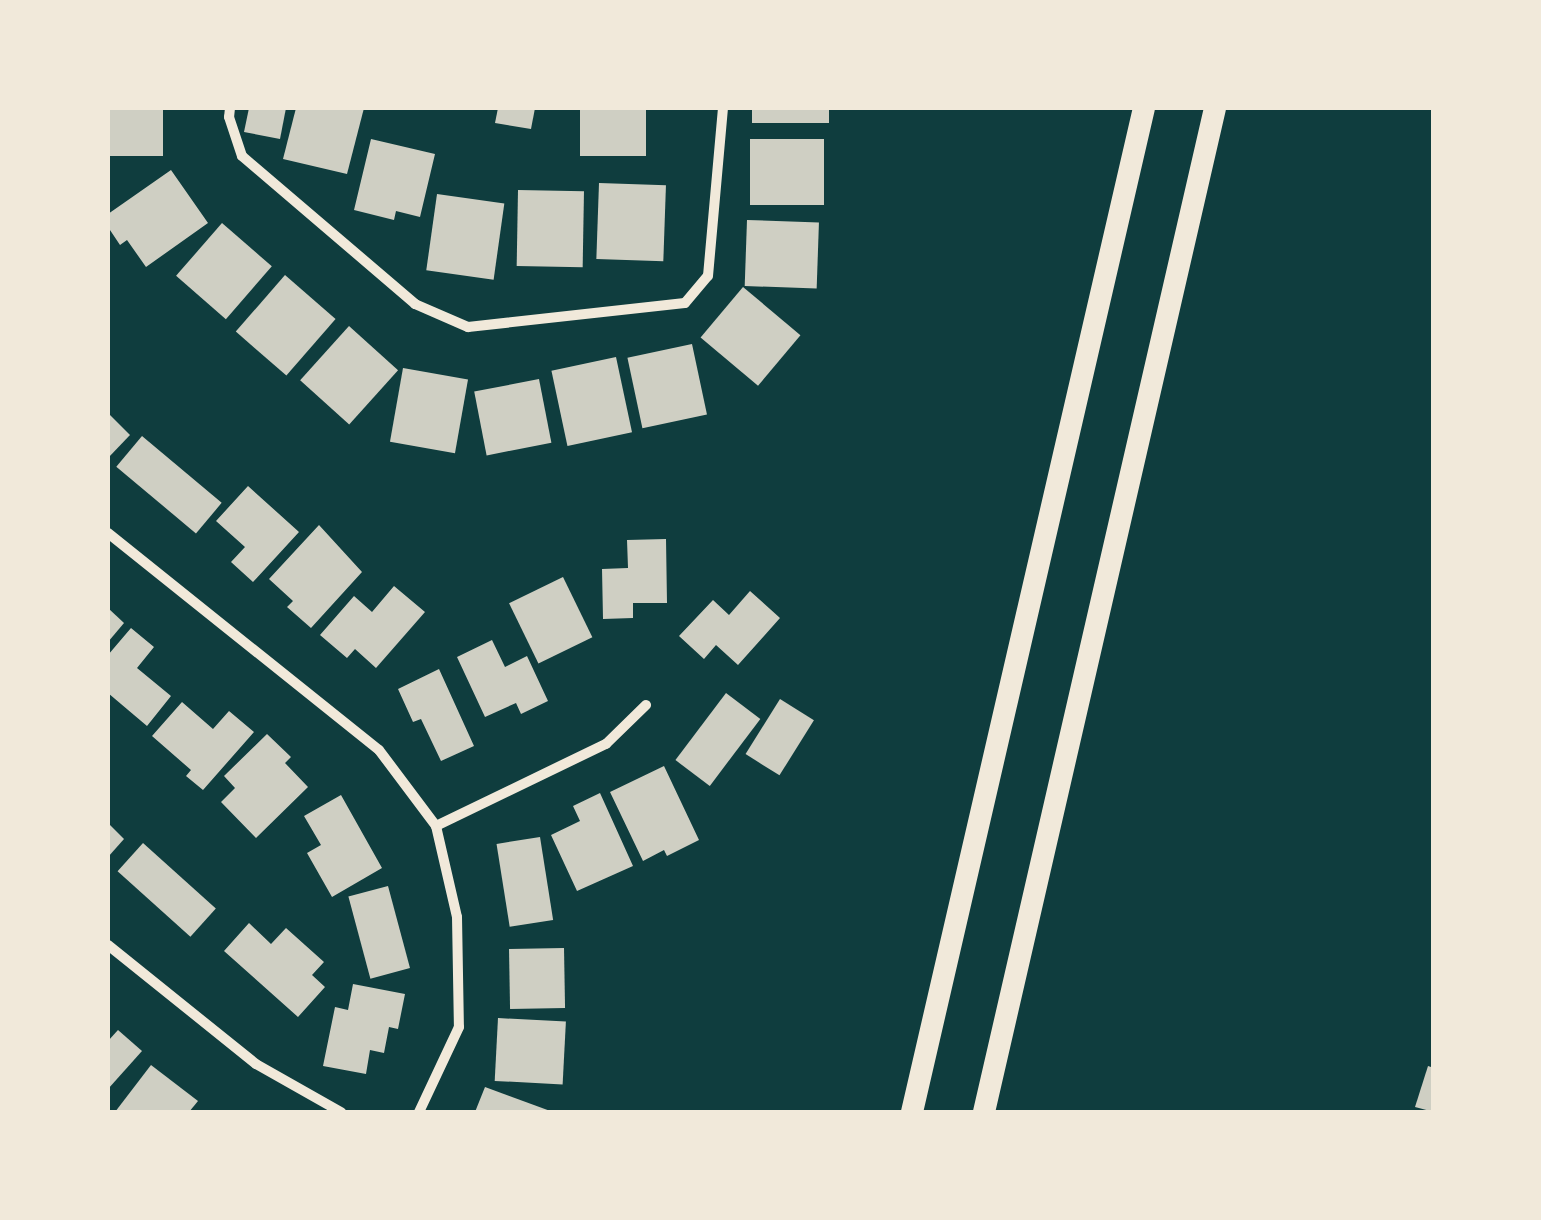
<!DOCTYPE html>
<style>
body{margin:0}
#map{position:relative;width:1541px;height:1220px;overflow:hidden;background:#0f3d3e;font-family:Figtree,sans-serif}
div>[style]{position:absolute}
.building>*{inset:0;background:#cfcfc3;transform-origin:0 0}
.minor>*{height:10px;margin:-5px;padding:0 5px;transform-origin:5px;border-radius:5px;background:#f1e9da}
.motorway>*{height:22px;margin:-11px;padding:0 11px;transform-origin:11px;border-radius:11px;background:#f1e9da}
span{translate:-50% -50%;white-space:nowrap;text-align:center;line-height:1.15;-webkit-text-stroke:8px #f1e9da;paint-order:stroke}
.frame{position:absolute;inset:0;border:110px solid #f1e9da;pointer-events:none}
</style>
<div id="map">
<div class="building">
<i style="left:108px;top:108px;width:55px;height:48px"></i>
<i style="clip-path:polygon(249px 108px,286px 108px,280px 139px,244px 132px)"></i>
<i style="clip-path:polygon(296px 108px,364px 108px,347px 174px,283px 159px)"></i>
<i style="clip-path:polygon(498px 108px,535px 108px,531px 129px,495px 123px)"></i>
<i style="left:580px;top:108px;width:66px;height:48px"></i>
<i style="left:752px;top:108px;width:77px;height:15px"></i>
<i style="clip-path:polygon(371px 139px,435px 154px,420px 217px,396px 211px,394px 220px,354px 210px)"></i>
<i style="left:750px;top:139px;width:74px;height:66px"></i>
<i style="clip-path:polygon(171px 170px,208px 223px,146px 267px,127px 240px,120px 245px,108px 227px,108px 214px)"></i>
<i style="left:599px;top:183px;width:67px;height:76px;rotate:2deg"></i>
<i style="left:518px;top:190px;width:66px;height:76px;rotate:1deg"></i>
<i style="left:437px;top:194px;width:68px;height:77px;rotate:8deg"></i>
<i style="left:747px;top:220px;width:72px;height:66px;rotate:2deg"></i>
<i style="left:222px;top:223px;width:66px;height:70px;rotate:41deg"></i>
<i style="left:285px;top:275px;width:67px;height:75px;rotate:41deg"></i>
<i style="left:743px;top:287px;width:75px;height:66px;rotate:40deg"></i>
<i style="left:349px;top:326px;width:66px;height:73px;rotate:42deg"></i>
<i style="left:692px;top:344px;width:72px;height:66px;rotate:78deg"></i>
<i style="left:616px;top:357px;width:77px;height:66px;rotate:78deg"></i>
<i style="left:403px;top:368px;width:66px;height:75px;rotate:10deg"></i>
<i style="left:539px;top:379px;width:65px;height:66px;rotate:79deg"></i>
<i style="clip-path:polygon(108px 413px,130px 435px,108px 458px)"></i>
<i style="left:142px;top:436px;width:104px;height:40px;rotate:40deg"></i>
<i style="clip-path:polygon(248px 486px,299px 532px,253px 582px,231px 562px,245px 547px,216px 521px)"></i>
<i style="clip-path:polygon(319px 525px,362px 572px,311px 628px,287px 607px,293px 601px,269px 579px)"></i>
<i style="clip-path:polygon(666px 539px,667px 603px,633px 603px,633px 618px,603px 619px,602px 569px,628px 568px,627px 540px)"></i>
<i style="left:563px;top:577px;width:67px;height:60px;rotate:64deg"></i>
<i style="clip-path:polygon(394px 586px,425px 612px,376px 668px,355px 649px,347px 658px,320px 635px,354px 596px,372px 612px)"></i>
<i style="clip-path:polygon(750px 591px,780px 618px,738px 665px,716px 645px,704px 659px,679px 636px,713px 600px,729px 615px)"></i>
<i style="clip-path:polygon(108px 608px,124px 623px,108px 642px)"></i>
<i style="clip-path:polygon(131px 628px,154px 647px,137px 668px,171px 696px,147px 726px,108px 693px,108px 655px)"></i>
<i style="clip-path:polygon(492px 640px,505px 667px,527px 656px,548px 701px,521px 714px,516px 703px,485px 717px,457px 657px)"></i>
<i style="clip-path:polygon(439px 669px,474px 746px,441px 761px,421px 719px,413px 722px,398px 689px)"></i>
<i style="left:726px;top:693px;width:43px;height:84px;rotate:37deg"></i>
<i style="left:780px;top:699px;width:40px;height:65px;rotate:32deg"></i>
<i style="clip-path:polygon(182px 702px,213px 729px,229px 711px,254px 732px,203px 790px,186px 776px,191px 770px,152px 736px)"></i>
<i style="clip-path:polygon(267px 734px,291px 757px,285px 763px,308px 787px,256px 838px,221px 802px,235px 788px,224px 776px)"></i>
<i style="clip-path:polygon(664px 766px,699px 840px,667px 856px,664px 850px,643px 861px,610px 792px)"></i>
<i style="clip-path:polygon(600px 793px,633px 866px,577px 891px,551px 835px,580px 821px,573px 806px)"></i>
<i style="clip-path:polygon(341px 795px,382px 868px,332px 897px,307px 853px,321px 845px,304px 816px)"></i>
<i style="clip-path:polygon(108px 823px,124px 839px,108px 857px)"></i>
<i style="left:540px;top:837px;width:84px;height:44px;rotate:81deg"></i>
<i style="left:143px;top:843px;width:98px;height:38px;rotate:42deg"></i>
<i style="left:388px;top:886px;width:85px;height:41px;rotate:75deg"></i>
<i style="clip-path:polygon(249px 923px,271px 944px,286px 928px,324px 962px,312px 975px,325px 987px,298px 1017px,224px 951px)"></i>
<i style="left:564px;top:948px;width:60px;height:55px;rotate:89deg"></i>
<i style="clip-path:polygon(353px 984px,405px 994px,398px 1029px,389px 1027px,384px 1053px,370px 1050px,366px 1074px,323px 1066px,335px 1007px,348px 1010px)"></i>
<i style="left:498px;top:1018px;width:68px;height:63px;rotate:3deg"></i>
<i style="clip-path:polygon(118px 1030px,142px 1051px,108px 1089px,108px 1041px)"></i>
<i style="clip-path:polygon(151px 1065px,198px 1101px,189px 1112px,115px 1112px)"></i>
<i style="clip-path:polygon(1428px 1066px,1434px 1068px,1434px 1112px,1415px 1107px)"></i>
<i style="clip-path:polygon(485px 1087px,553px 1112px,475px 1112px)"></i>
</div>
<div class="minor">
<i style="left:230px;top:108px;width:9px;rotate:96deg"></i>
<i style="left:229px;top:117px;width:41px;rotate:71.6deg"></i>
<i style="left:242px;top:156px;width:228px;rotate:40.5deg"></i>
<i style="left:415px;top:304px;width:58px;rotate:23.5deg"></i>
<i style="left:468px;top:327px;width:218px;rotate:-6.3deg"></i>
<i style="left:685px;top:303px;width:35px;rotate:-50deg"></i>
<i style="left:708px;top:276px;width:169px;rotate:-84.9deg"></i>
<i style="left:108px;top:533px;width:347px;rotate:38.7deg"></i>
<i style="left:379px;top:750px;width:95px;rotate:53.1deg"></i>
<i style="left:436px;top:826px;width:93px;rotate:77deg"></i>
<i style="left:457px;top:917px;width:110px;rotate:89deg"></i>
<i style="left:459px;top:1027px;width:94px;rotate:115.2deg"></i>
<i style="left:436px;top:826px;width:189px;rotate:-25.8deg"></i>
<i style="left:606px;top:744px;width:56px;rotate:-44.3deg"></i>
<i style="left:108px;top:945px;width:190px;rotate:38.8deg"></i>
<i style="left:256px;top:1064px;width:98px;rotate:29.5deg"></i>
</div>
<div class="motorway">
<i style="left:912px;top:1112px;width:1030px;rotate:-76.99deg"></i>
<i style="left:984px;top:1112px;width:1030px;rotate:-77.04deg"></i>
</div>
<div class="frame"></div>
</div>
